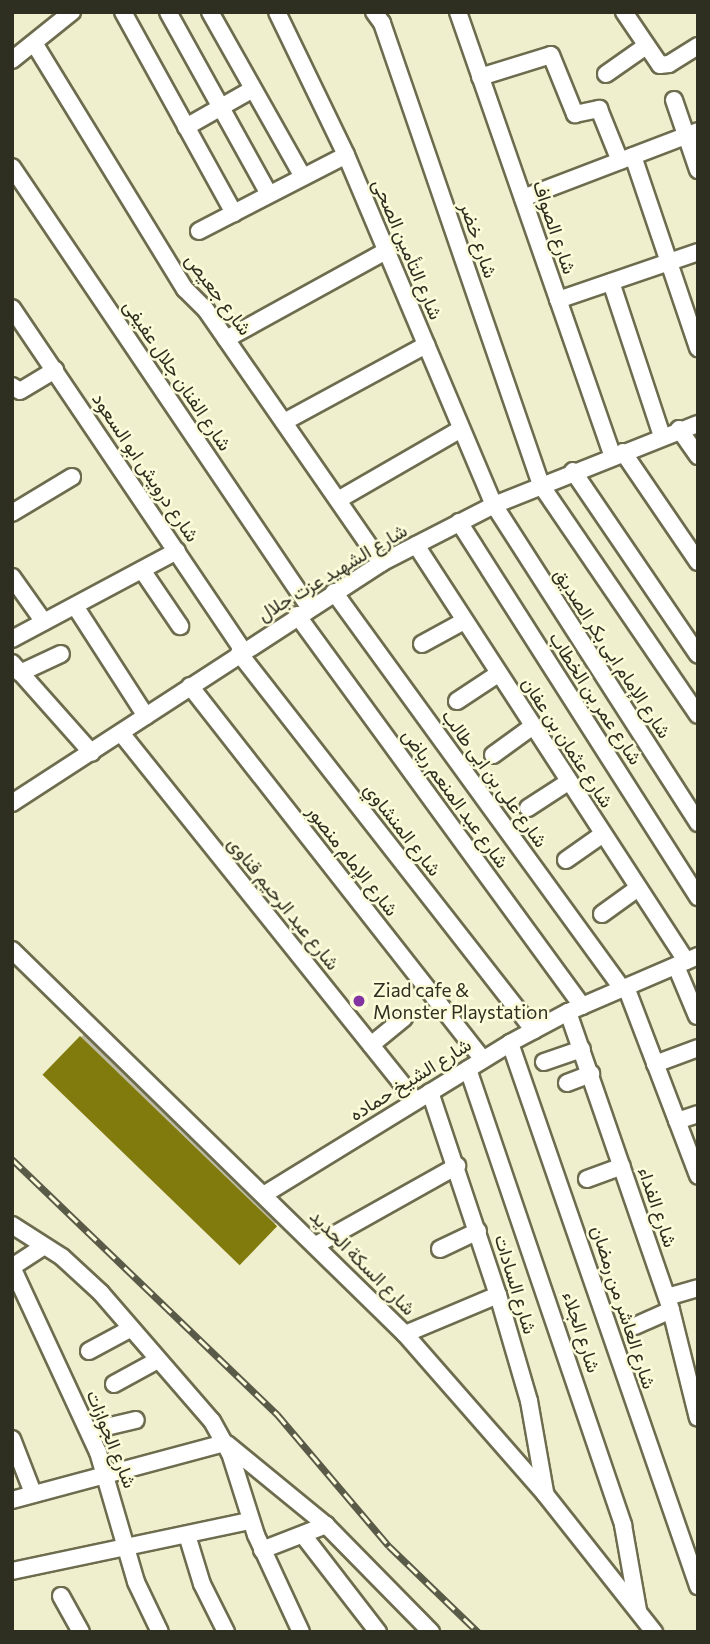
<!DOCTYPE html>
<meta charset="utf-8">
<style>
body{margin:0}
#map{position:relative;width:710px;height:1644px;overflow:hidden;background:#efeecd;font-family:Commissioner,Vazirmatn,sans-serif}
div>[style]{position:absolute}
.shadow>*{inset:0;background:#0003;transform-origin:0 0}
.building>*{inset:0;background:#817a0d;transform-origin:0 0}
.roads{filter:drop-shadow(2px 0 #6d6c4e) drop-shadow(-2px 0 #6d6c4e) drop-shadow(0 2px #6d6c4e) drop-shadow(0 -2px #6d6c4e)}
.minor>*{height:16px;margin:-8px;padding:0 8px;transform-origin:8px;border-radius:8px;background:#fff}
.rail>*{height:7px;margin-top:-3.5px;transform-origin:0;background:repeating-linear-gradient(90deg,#fcfbda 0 13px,#5a5a48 0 26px);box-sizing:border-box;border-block:2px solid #5a5a48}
.dots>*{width:19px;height:19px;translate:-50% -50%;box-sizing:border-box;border:4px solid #fcfbda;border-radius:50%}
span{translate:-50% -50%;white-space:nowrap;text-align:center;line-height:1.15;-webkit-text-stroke:5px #fcfbda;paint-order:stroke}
.street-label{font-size:19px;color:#2e2e21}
.poi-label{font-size:19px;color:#2e2e21}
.left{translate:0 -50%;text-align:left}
.frame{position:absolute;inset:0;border:14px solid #2e2e21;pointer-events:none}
</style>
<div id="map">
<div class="shadow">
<i style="left:89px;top:1029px;width:269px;height:63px;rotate:44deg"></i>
</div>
<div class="building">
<i style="left:80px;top:1036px;width:274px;height:54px;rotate:44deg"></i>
</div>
<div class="roads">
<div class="minor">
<i style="left:123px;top:12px;width:230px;rotate:61.1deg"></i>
<i style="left:168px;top:12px;width:208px;rotate:61deg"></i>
<i style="left:210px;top:12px;width:189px;rotate:60.6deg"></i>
<i style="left:277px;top:12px;width:159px;rotate:64.2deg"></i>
<i style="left:346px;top:155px;width:380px;rotate:67.1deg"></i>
<i style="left:494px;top:505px;width:378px;rotate:57.3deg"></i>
<i style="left:374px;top:12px;width:14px;rotate:54deg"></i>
<i style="left:382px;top:23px;width:489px;rotate:71deg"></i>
<i style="left:541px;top:485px;width:278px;rotate:55.7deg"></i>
<i style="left:458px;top:12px;width:470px;rotate:70.8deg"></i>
<i style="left:624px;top:12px;width:64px;rotate:55.8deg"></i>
<i style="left:660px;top:65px;width:9px;rotate:-6deg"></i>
<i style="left:669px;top:64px;width:34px;rotate:-32deg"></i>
<i style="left:34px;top:43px;width:289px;rotate:58.5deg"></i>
<i style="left:185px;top:289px;width:30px;rotate:45deg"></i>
<i style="left:206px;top:310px;width:308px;rotate:55.3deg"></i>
<i style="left:12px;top:60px;width:77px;rotate:-38.7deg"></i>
<i style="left:606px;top:74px;width:49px;rotate:-35deg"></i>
<i style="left:480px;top:77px;width:74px;rotate:-17.2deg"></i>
<i style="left:551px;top:55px;width:64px;rotate:67.9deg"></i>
<i style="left:575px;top:114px;width:25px;rotate:-12deg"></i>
<i style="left:599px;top:109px;width:56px;rotate:68deg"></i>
<i style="left:674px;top:100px;width:74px;rotate:71.1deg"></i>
<i style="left:186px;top:127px;width:77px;rotate:-29.6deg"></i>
<i style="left:633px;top:156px;width:203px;rotate:71.3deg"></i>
<i style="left:12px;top:167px;width:531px;rotate:55.98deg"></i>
<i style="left:523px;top:198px;width:187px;rotate:-20.9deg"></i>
<i style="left:199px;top:231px;width:165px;rotate:-27.3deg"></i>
<i style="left:611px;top:282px;width:162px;rotate:71.7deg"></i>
<i style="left:558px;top:300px;width:148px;rotate:-18.9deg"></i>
<i style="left:12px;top:308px;width:414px;rotate:56deg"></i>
<i style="left:226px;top:339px;width:183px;rotate:-28.8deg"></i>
<i style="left:12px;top:386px;width:9px;rotate:32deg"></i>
<i style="left:20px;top:391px;width:41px;rotate:-31deg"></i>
<i style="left:284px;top:422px;width:162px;rotate:-28.5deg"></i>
<i style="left:679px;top:429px;width:33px;rotate:55deg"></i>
<i style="left:623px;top:452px;width:133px;rotate:55.7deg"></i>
<i style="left:573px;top:471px;width:222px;rotate:55.8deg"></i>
<i style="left:338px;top:500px;width:142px;rotate:-30deg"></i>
<i style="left:12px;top:513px;width:70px;rotate:-31deg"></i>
<i style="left:459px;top:522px;width:445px;rotate:57.5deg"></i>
<i style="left:416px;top:545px;width:496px;rotate:57deg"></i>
<i style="left:142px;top:570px;width:68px;rotate:55.8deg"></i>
<i style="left:12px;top:577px;width:55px;rotate:54.6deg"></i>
<i style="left:334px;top:592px;width:490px;rotate:54deg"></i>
<i style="left:75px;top:606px;width:131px;rotate:57.2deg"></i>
<i style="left:297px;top:615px;width:484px;rotate:53.9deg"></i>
<i style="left:12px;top:639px;width:187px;rotate:-28.1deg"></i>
<i style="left:422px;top:644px;width:48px;rotate:-28.7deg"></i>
<i style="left:239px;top:653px;width:479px;rotate:52deg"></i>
<i style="left:12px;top:663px;width:120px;rotate:48.4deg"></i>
<i style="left:20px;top:673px;width:45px;rotate:-24.9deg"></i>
<i style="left:190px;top:686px;width:474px;rotate:51.9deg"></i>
<i style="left:457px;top:701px;width:49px;rotate:-33.4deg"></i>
<i style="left:121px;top:733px;width:470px;rotate:51.3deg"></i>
<i style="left:493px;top:755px;width:49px;rotate:-35.9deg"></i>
<i style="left:12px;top:803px;width:440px;rotate:-33deg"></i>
<i style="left:381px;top:563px;width:127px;rotate:-27.2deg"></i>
<i style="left:494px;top:505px;width:219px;rotate:-21.7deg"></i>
<i style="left:528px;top:808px;width:48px;rotate:-33deg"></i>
<i style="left:566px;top:860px;width:45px;rotate:-35.1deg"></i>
<i style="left:602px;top:914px;width:44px;rotate:-35.8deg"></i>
<i style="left:12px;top:950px;width:549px;rotate:44.34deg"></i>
<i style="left:405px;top:1334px;width:213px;rotate:48.8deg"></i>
<i style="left:545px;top:1494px;width:176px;rotate:51.7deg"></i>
<i style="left:676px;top:966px;width:54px;rotate:67.2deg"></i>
<i style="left:626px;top:987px;width:202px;rotate:69.1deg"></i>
<i style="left:568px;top:1012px;width:315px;rotate:70.9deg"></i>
<i style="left:671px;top:1310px;width:111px;rotate:76deg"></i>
<i style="left:510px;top:1043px;width:575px;rotate:70.9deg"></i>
<i style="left:371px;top:1045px;width:43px;rotate:-39.3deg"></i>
<i style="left:544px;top:1062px;width:40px;rotate:-18.9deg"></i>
<i style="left:655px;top:1064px;width:46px;rotate:-20.4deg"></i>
<i style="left:468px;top:1069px;width:482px;rotate:71.2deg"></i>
<i style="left:623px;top:1525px;width:86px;rotate:80deg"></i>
<i style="left:567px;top:1083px;width:26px;rotate:-21deg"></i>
<i style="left:430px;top:1092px;width:214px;rotate:71.5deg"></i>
<i style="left:498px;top:1295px;width:110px;rotate:73.7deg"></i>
<i style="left:529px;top:1401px;width:92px;rotate:80deg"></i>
<i style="left:677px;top:1121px;width:22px;rotate:-18deg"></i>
<i style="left:587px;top:1179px;width:37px;rotate:-20deg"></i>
<i style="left:265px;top:1194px;width:288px;rotate:-31.6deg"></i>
<i style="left:510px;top:1043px;width:66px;rotate:-28.1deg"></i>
<i style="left:568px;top:1012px;width:142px;rotate:-23.3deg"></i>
<i style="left:12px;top:1225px;width:59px;rotate:32.6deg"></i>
<i style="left:62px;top:1257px;width:53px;rotate:42.7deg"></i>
<i style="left:101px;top:1293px;width:169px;rotate:49.1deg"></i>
<i style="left:212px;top:1421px;width:37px;rotate:61deg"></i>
<i style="left:230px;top:1453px;width:86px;rotate:72.4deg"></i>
<i style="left:256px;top:1535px;width:107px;rotate:65.1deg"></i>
<i style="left:316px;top:1245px;width:162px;rotate:-29.3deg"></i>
<i style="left:440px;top:1249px;width:42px;rotate:-25.3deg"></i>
<i style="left:12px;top:1267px;width:204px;rotate:65.1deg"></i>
<i style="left:98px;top:1452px;width:135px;rotate:73.7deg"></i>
<i style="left:136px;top:1582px;width:55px;rotate:64.4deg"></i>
<i style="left:12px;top:1267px;width:38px;rotate:-33deg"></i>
<i style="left:667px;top:1297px;width:32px;rotate:-16deg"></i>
<i style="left:635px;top:1326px;width:39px;rotate:-24deg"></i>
<i style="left:405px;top:1334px;width:101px;rotate:-22.8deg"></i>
<i style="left:89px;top:1351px;width:47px;rotate:-28.2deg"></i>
<i style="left:114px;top:1384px;width:50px;rotate:-28.6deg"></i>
<i style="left:89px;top:1431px;width:48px;rotate:-13.2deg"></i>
<i style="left:12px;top:1439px;width:58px;rotate:68.7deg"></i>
<i style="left:227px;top:1444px;width:128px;rotate:39.3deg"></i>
<i style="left:326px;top:1525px;width:150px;rotate:45.5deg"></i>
<i style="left:12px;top:1500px;width:220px;rotate:-15deg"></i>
<i style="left:187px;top:1535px;width:51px;rotate:73deg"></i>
<i style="left:202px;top:1584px;width:54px;rotate:63.4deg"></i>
<i style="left:303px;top:1535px;width:123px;rotate:52.3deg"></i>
<i style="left:262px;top:1550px;width:69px;rotate:-21.3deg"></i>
<i style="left:12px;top:1571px;width:243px;rotate:-11.9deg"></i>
<i style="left:61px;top:1596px;width:41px;rotate:60.9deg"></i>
</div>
</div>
<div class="rail">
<i style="left:12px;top:1159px;width:368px;rotate:43.9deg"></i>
<i style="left:277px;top:1414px;width:173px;rotate:49.7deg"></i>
<i style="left:389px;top:1546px;width:124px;rotate:44deg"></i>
</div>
<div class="dots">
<i style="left:359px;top:1001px;background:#8433a3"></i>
</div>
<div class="street-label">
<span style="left:555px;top:227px;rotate:71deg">شارع الصواف</span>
<span style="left:479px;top:240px;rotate:71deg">شارع خضر</span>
<span style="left:408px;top:249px;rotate:67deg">شارع التأمين الصحى</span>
<span style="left:219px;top:294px;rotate:53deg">شارع جعيص</span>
<span style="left:178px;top:375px;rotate:56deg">شارع الفنان جلال عفيفى</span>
<span style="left:146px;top:467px;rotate:56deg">شارع درويش ابو السعود</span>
<span style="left:332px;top:572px;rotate:-31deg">شارع الشهيد عزت جلال</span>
<span style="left:613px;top:653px;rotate:57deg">شارع الإمام ابى بكر الصديق</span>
<span style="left:596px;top:698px;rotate:57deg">شارع عمر بن الخطاب</span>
<span style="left:568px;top:742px;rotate:57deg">شارع عثمان بن عفان</span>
<span style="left:495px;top:778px;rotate:54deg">شارع على بن ابى طالب</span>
<span style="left:456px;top:798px;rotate:54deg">شارع عبد المنعم رياض</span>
<span style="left:403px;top:829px;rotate:52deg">شارع المنشاوي</span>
<span style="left:353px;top:860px;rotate:52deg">شارع الإمام منصور</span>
<span style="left:284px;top:903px;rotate:51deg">شارع عبد الرحيم قناوى</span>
<span style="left:410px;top:1079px;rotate:-32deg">شارع الشيخ حماده</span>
<span style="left:658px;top:1207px;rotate:71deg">شارع الفداء</span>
<span style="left:363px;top:1262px;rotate:45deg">شارع السكة الحديد</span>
<span style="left:516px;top:1284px;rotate:73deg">شارع السادات</span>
<span style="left:624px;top:1307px;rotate:72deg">شارع العاشر من رمضان</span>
<span style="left:582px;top:1332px;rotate:72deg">شارع الجلاء</span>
<span style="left:112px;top:1439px;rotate:68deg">شارع الجوازات</span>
</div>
<div class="poi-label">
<span class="left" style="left:373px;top:1001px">Ziad cafe &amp;<br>Monster Playstation</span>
</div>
<div class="frame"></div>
</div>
